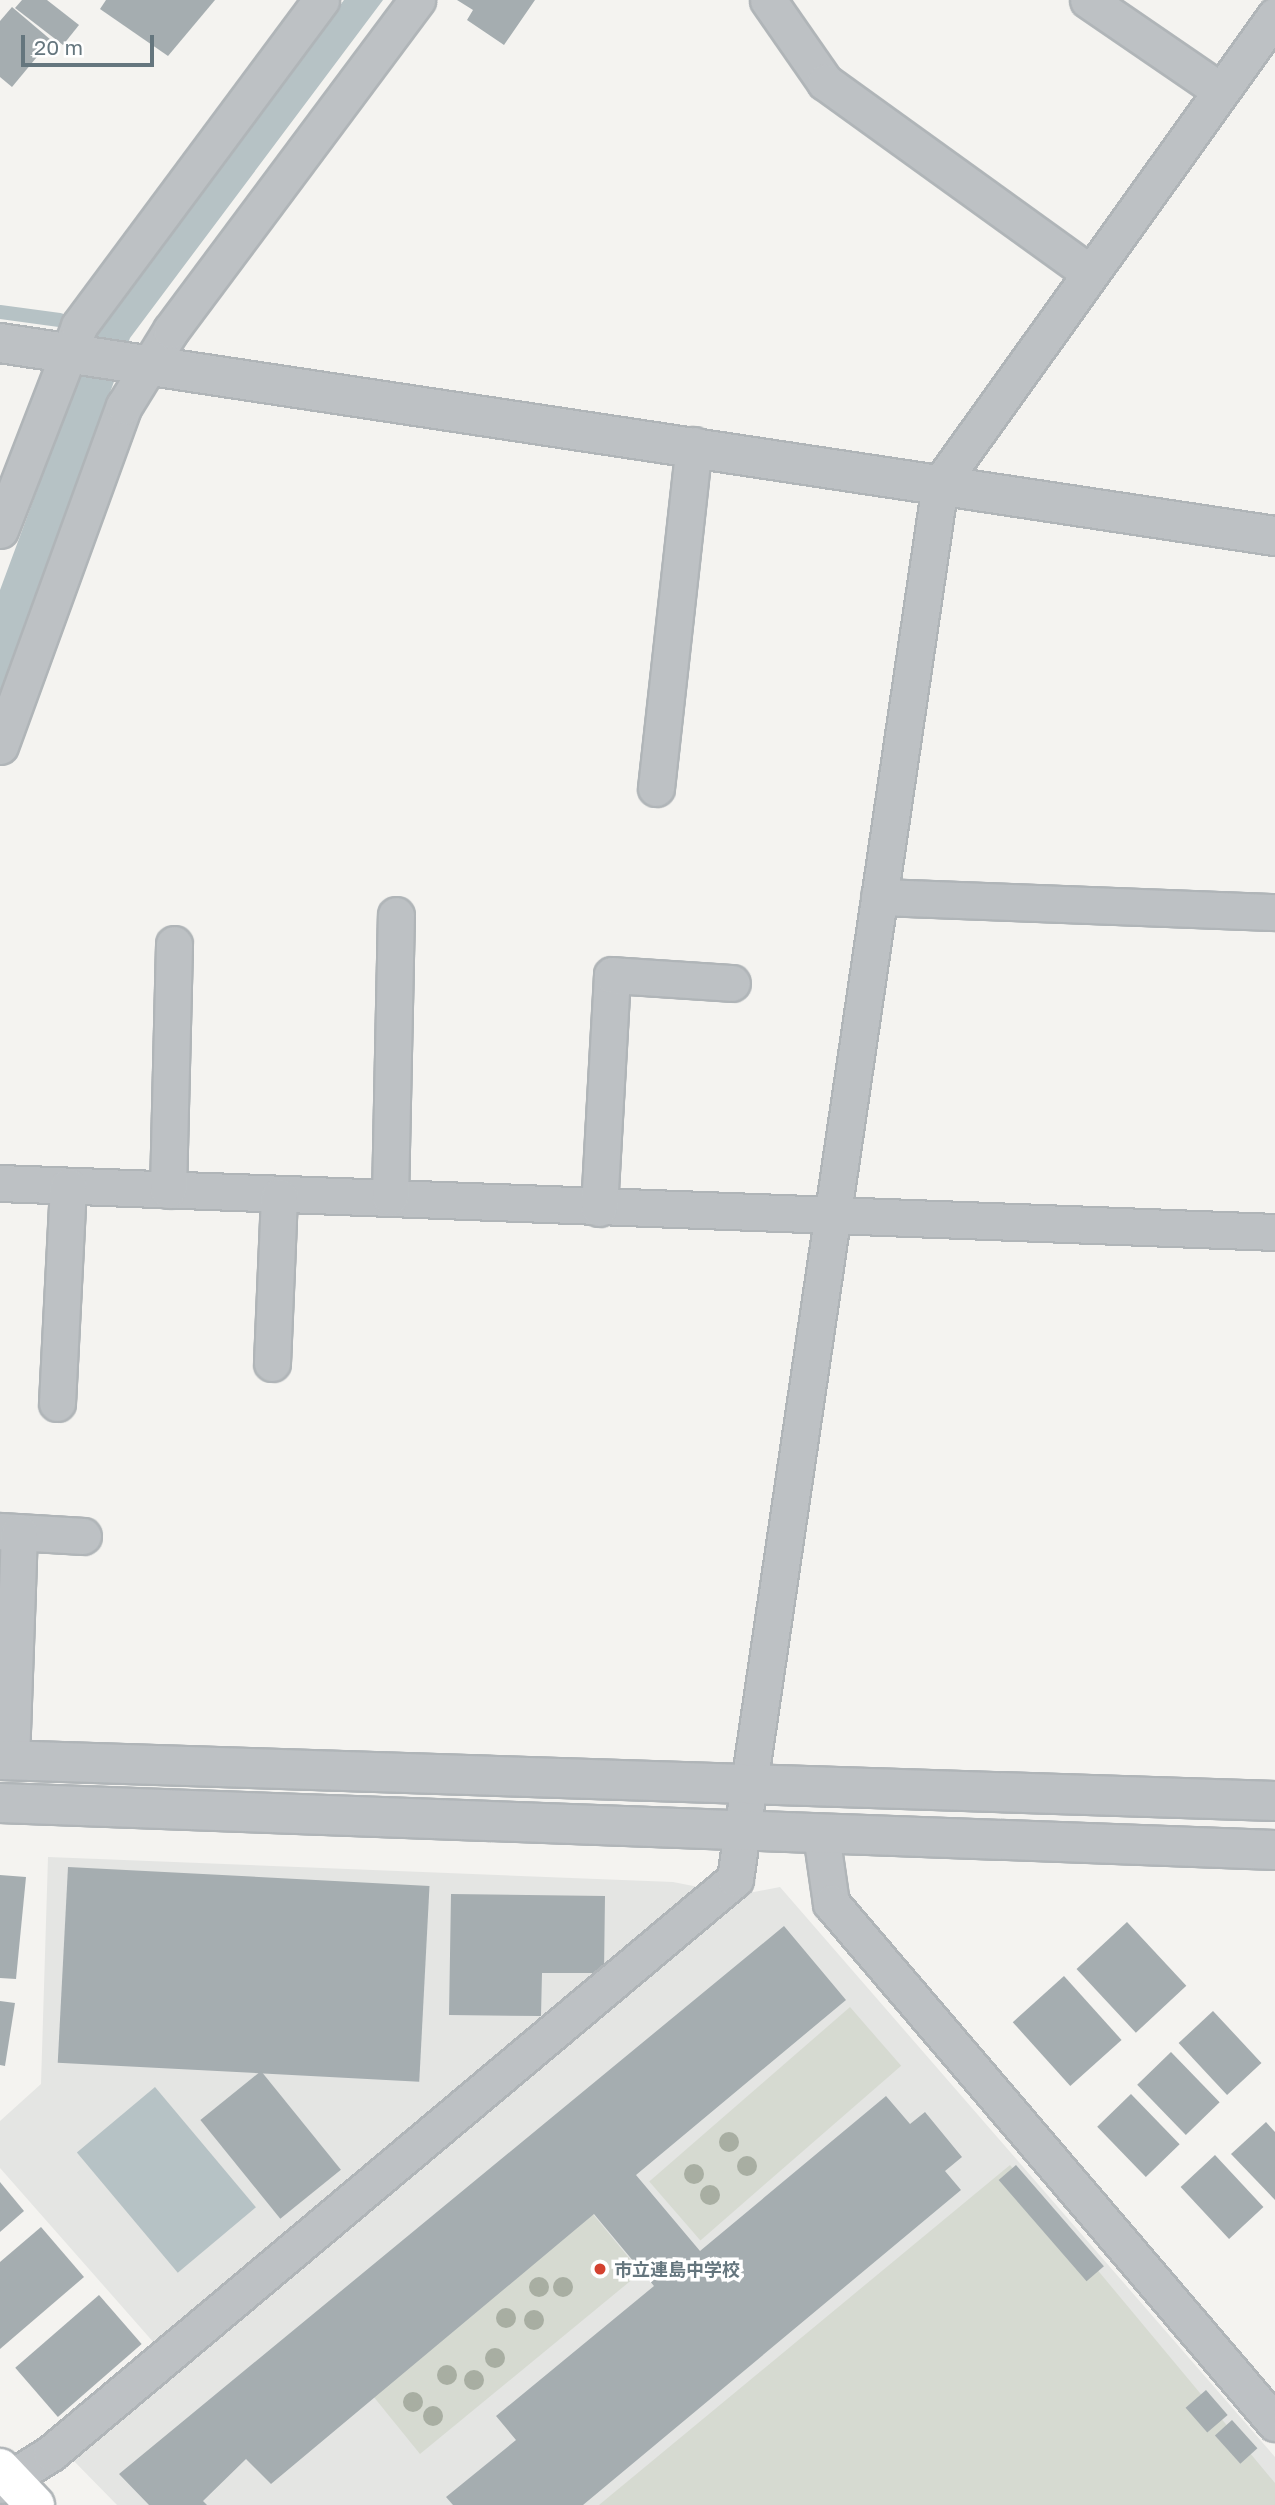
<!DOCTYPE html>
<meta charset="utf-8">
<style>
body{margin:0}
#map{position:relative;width:1275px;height:2505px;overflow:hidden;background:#f4f3f0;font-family:"Golos Text","Noto Sans JP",sans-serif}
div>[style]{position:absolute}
.built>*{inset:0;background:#e4e5e3}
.green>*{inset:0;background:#d6dad1;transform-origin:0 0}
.water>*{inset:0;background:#b6c2c5;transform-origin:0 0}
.stream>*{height:14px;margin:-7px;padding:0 7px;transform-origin:7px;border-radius:7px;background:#b6c2c5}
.building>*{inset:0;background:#a5adb0;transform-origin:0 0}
.roads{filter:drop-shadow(2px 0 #b0b5b8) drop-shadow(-2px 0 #b0b5b8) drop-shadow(0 2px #b0b5b8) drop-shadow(0 -2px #b0b5b8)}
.minor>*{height:35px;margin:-17.5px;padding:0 17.5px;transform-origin:17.5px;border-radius:17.5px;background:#bdc1c4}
.tertiary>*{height:38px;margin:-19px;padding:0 19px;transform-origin:19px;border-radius:19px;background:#bdc1c4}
.secondary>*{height:38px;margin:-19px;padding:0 19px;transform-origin:19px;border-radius:19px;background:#fff}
.trees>*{width:20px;height:20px;margin:-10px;border-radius:50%;background:#a8aea2}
.dots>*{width:19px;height:19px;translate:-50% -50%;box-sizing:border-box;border:4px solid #fff;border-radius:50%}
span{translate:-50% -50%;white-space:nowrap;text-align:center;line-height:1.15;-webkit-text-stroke:7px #fff;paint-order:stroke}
.poi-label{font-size:18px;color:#65767e;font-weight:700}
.left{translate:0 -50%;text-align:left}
.scale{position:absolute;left:21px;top:35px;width:133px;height:32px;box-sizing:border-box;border:4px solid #65767e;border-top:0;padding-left:9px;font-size:21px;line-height:24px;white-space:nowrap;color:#65767e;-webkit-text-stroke:5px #fff;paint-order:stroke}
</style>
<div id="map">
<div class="built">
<i style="clip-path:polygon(48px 1857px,673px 1882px,739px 1895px,780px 1887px,1275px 2457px,1275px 2505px,117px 2505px,71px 2458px,177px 2369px,0 2168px,0 2121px,41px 2084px)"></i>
</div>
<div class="green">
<i style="left:850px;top:2007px;width:78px;height:266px;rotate:49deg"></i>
<i style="clip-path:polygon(1010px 2165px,1275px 2483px,1275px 2505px,599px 2505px)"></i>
<i style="clip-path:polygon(592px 2213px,639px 2270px,634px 2278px,420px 2454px,373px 2396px)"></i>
</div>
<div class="water">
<i style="clip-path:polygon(344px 0,383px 0,130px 338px,0 693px,0 590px,95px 334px)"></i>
<i style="left:155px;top:2087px;width:157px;height:102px;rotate:50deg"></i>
</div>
<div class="stream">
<i style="left:0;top:312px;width:60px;rotate:7.7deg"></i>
</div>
<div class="building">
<i style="clip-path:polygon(22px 0,47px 0,79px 25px,63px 45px,15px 8px)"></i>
<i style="clip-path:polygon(106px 0,215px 0,168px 56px,100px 9px)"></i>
<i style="clip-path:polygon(457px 0,535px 0,504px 45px,467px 20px,473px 10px)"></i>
<i style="clip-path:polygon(12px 7px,51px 40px,12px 87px,0 77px,0 21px)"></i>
<i style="left:68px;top:1867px;width:362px;height:196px;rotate:3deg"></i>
<i style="clip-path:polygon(0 1875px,26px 1877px,16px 1979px,0 1978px)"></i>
<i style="clip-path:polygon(451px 1894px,605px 1896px,604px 1973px,542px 1973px,541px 2016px,449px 2015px)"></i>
<i style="left:1127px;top:1922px;width:87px;height:69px;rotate:47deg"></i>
<i style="clip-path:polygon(784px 1926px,846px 2000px,636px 2175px,700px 2251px,886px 2096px,910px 2124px,925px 2112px,962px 2157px,945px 2171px,961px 2190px,583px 2505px,453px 2505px,446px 2497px,516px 2440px,496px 2416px,654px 2286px,594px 2214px,271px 2484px,246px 2459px,203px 2501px,207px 2505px,149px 2505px,119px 2474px)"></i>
<i style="left:1064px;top:1976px;width:86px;height:69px;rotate:48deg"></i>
<i style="clip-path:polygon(0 2001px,15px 2003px,5px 2066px,0 2065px)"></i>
<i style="left:1213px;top:2011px;width:71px;height:47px;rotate:47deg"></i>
<i style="left:1171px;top:2052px;width:70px;height:47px;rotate:46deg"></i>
<i style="left:261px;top:2071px;width:127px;height:78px;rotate:51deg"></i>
<i style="left:1131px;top:2094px;width:70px;height:47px;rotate:46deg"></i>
<i style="clip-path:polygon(1266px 2122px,1275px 2132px,1275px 2200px,1231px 2154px)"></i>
<i style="left:1215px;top:2155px;width:71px;height:47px;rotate:47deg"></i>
<i style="left:1016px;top:2165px;width:134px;height:23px;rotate:49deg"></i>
<i style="clip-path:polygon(0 2182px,24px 2211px,0 2232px)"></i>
<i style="clip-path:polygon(41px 2227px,84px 2277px,0 2349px,0 2262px)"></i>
<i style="left:99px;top:2295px;width:65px;height:111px;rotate:49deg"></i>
<i style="left:1206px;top:2390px;width:33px;height:27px;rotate:49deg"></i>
<i style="left:1232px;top:2420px;width:38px;height:23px;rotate:48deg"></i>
</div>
<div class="roads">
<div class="minor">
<i style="left:768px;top:0;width:100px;rotate:55.2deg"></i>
<i style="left:825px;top:82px;width:327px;rotate:35.8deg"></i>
<i style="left:1088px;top:0;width:161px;rotate:34.4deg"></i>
<i style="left:0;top:530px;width:219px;rotate:-68.8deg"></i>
<i style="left:79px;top:326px;width:406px;rotate:-53.4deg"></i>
<i style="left:0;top:746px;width:362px;rotate:-70deg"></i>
<i style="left:124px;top:406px;width:89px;rotate:-58.3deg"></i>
<i style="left:171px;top:330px;width:412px;rotate:-53.3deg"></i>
<i style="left:656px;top:788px;width:345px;rotate:-83.7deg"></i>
<i style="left:879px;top:897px;width:396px;rotate:2.2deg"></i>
<i style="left:0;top:1183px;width:1276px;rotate:2.2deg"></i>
<i style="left:168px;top:1190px;width:246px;rotate:-88.6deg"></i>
<i style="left:390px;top:1197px;width:282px;rotate:-88.8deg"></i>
<i style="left:599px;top:1208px;width:233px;rotate:-86.8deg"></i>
<i style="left:612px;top:975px;width:120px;rotate:3.8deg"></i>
<i style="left:272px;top:1363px;width:167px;rotate:-87.6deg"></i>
<i style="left:57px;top:1403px;width:217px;rotate:-87.1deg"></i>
<i style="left:0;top:1531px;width:83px;rotate:3.4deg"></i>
<i style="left:11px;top:1760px;width:228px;rotate:-88deg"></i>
<i style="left:821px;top:1834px;width:70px;rotate:81.8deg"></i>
<i style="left:831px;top:1903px;width:684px;rotate:49.51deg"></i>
<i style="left:0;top:2485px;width:60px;rotate:-32.1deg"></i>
<i style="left:51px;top:2453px;width:893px;rotate:-40deg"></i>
<i style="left:735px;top:1879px;width:1410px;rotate:-81.64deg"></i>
<i style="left:940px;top:484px;width:576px;rotate:-54.4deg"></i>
</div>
<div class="tertiary">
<i style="left:0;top:343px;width:1290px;rotate:8.61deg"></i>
<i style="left:0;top:1760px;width:1276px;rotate:1.84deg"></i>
<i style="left:0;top:1803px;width:1276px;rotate:2.11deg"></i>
</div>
<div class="secondary">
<i style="left:0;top:2468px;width:51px;rotate:46.6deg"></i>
</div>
</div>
<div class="trees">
<i style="left:729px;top:2142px"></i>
<i style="left:747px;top:2166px"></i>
<i style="left:694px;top:2174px"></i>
<i style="left:710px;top:2195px"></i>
<i style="left:539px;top:2287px"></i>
<i style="left:563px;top:2287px"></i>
<i style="left:506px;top:2318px"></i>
<i style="left:534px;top:2320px"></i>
<i style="left:495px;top:2358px"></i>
<i style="left:447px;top:2375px"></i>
<i style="left:474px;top:2380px"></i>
<i style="left:413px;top:2402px"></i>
<i style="left:433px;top:2416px"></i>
</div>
<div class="dots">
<i style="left:600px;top:2269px;background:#d34230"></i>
</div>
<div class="poi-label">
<span class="left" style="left:614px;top:2269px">市立連島中学校</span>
</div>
<div class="scale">20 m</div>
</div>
